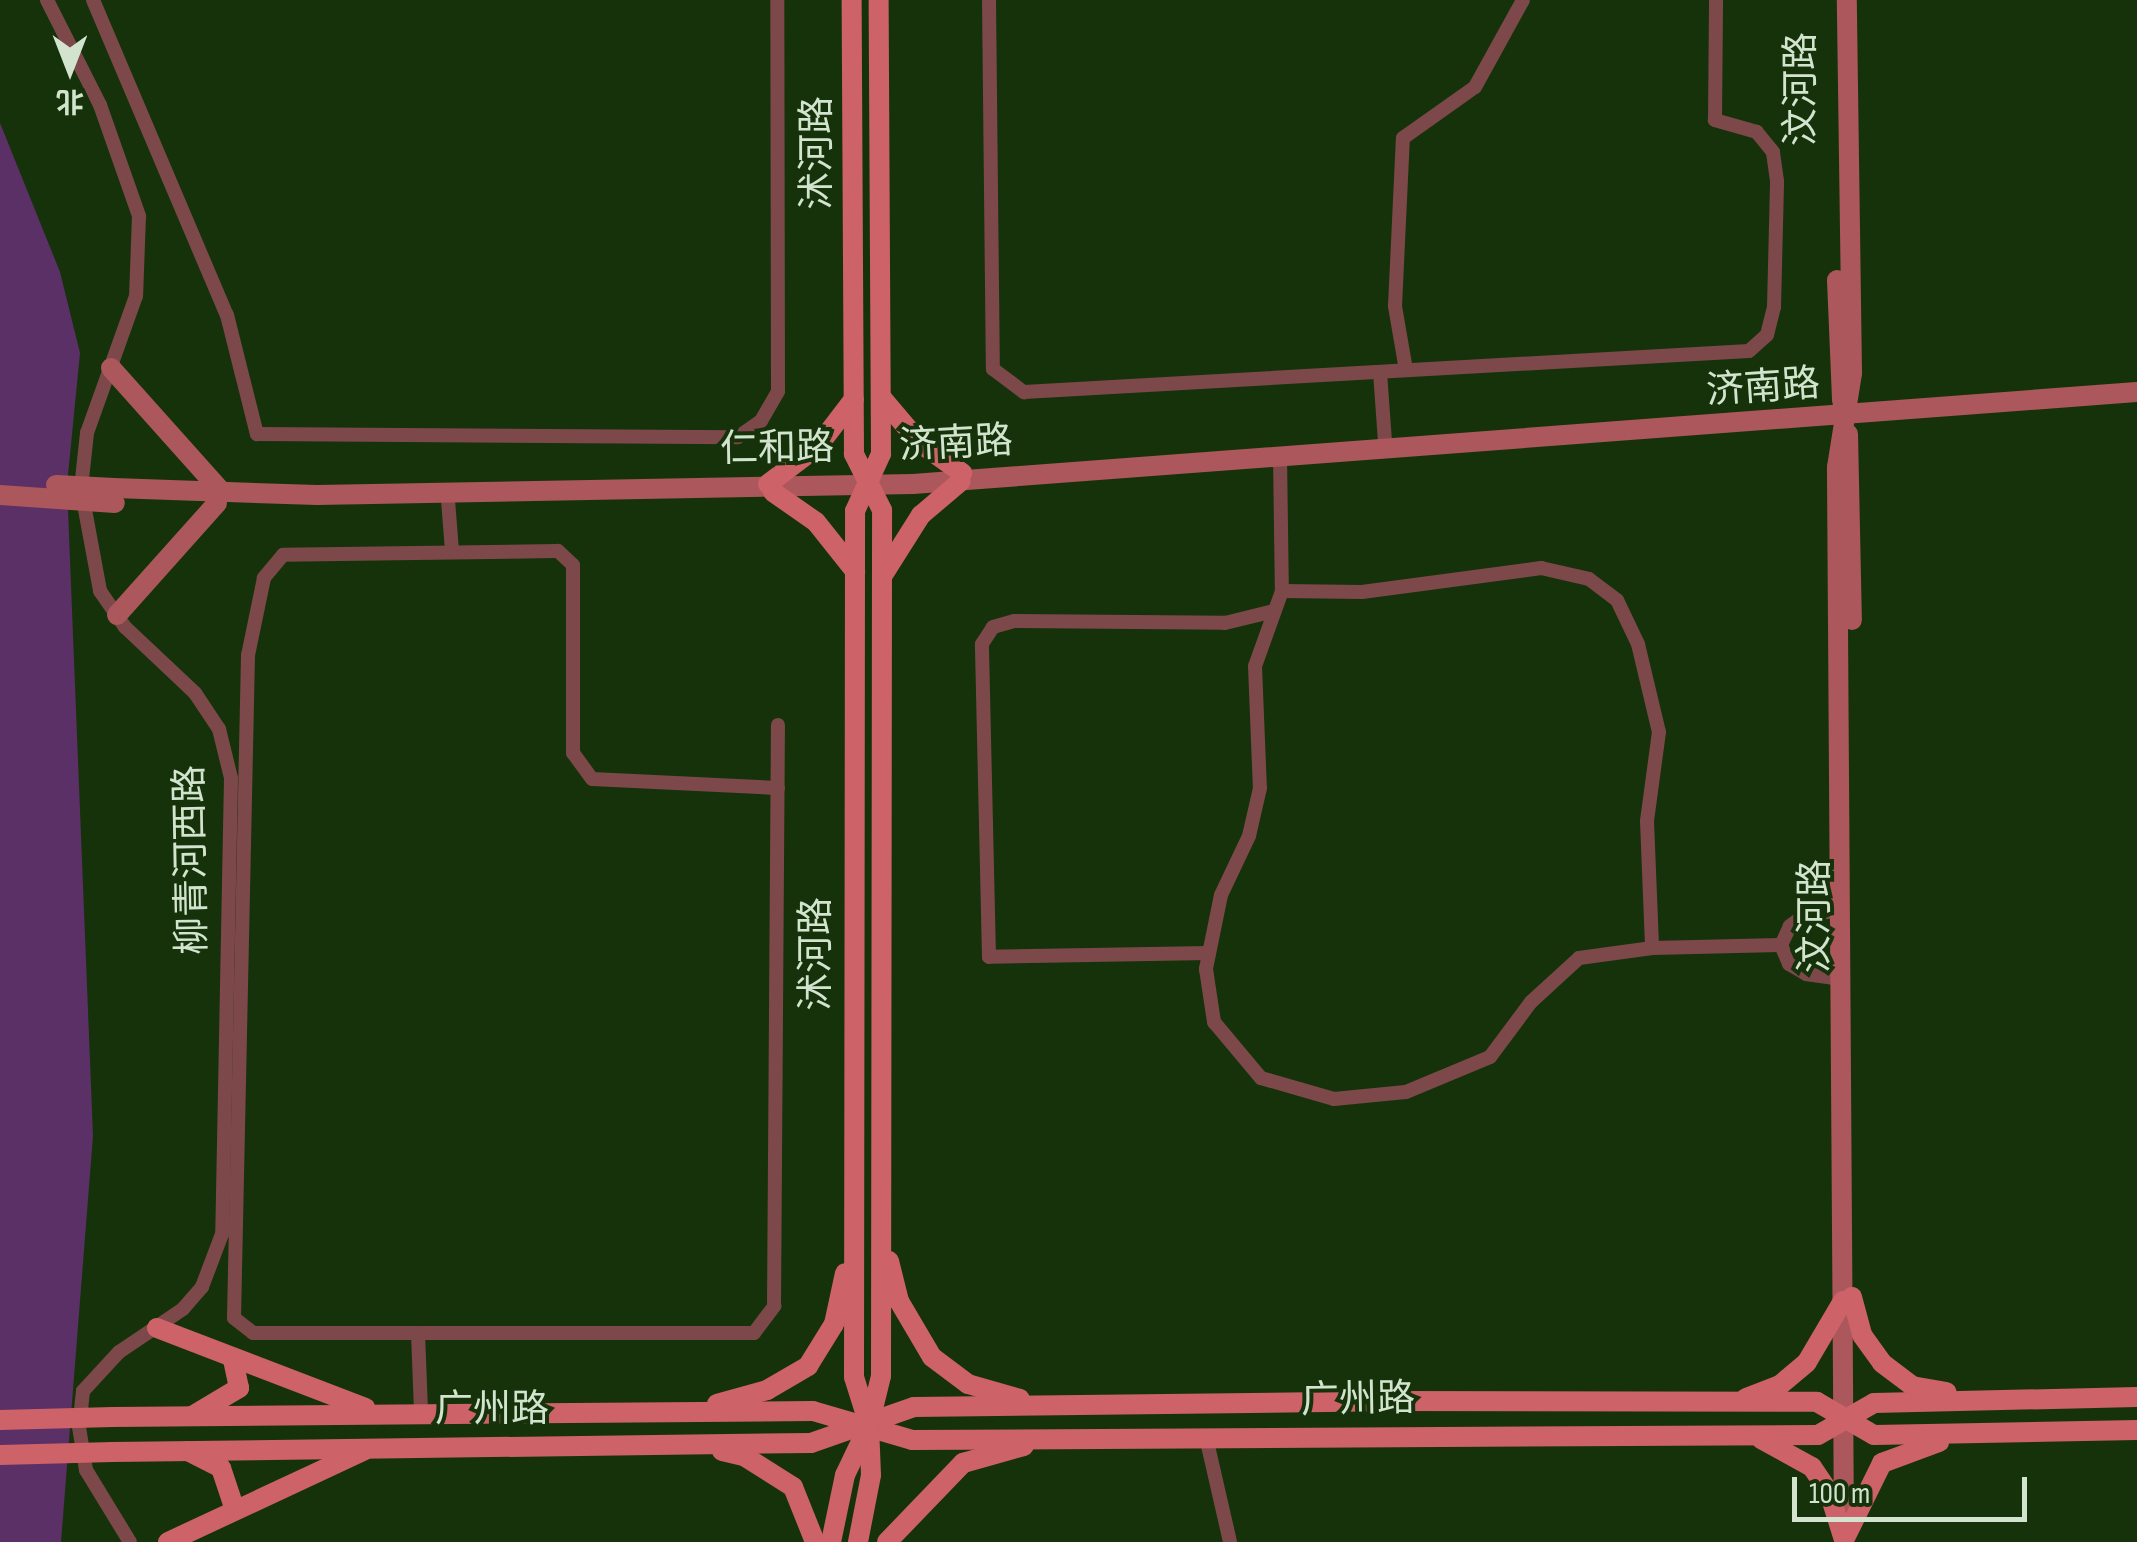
<!DOCTYPE html>
<meta charset="utf-8">
<style>
body{margin:0}
#map{position:relative;width:2137px;height:1542px;overflow:hidden;background:#16320b;font-family:"Sofia Sans Condensed","Noto Sans SC",sans-serif}
div>[style]{position:absolute}
.water>*{inset:0;background:#5b3067}
.street>*{height:14px;margin:-7px;padding:0 7px;transform-origin:7px;border-radius:7px;background:#7d484a}
.secondary>*{height:20px;margin:-10px;padding:0 10px;transform-origin:10px;border-radius:10px;background:#ab575b}
.primary>*{height:20px;margin:-10px;padding:0 10px;transform-origin:10px;border-radius:10px;background:#cd6268}
.secondary-bridge>*{height:20px;margin:-10px;padding:0 10px;transform-origin:10px;border-radius:10px;background:#ab575b}
.primary-bridge>*{height:20px;margin:-10px;padding:0 10px;transform-origin:10px;border-radius:10px;background:#cd6268}
span{translate:-50% -50%;white-space:nowrap;text-align:center;line-height:1.15;-webkit-text-stroke:8px #16320b;paint-order:stroke}
.street-label{font-size:38px;color:#d3e4ce}
.north{position:absolute;left:20px;top:20px;width:100px;height:100px;-webkit-text-stroke:8px #16320b;paint-order:stroke;rotate:180deg;font-size:28px;font-weight:700;line-height:40px;text-align:center;color:#d3e4ce}
.north::after{content:'';display:block;margin:auto;width:35px;height:45px;background:#d3e4ce;clip-path:polygon(50% 0,100% 100%,50% 72%,0 100%)}
.scale{position:absolute;left:1792px;top:1477px;width:235px;height:45px;box-sizing:border-box;border:5px solid #d3e4ce;border-top:0;padding-left:12px;font-size:30px;line-height:35px;white-space:nowrap;color:#d3e4ce;-webkit-text-stroke:8px #16320b;paint-order:stroke}
</style>
<div id="map">
<div class="water">
<i style="clip-path:polygon(0 123px,60px 272px,80px 353px,67px 485px,93px 1136px,61px 1542px,0 1542px)"></i>
</div>
<div class="street">
<i style="left:47px;top:0;width:118px;rotate:63.2deg"></i>
<i style="left:100px;top:105px;width:118px;rotate:70.6deg"></i>
<i style="left:139px;top:216px;width:80px;rotate:92.1deg"></i>
<i style="left:136px;top:296px;width:145px;rotate:109.7deg"></i>
<i style="left:87px;top:433px;width:55px;rotate:96.2deg"></i>
<i style="left:81px;top:488px;width:105px;rotate:79.5deg"></i>
<i style="left:100px;top:591px;width:44px;rotate:55.2deg"></i>
<i style="left:125px;top:627px;width:96px;rotate:43.3deg"></i>
<i style="left:195px;top:693px;width:43px;rotate:56.3deg"></i>
<i style="left:219px;top:729px;width:50px;rotate:76.2deg"></i>
<i style="left:231px;top:778px;width:456px;rotate:91.1deg"></i>
<i style="left:222px;top:1234px;width:57px;rotate:110.7deg"></i>
<i style="left:202px;top:1287px;width:29px;rotate:131deg"></i>
<i style="left:183px;top:1309px;width:77px;rotate:146.1deg"></i>
<i style="left:119px;top:1352px;width:53px;rotate:132.7deg"></i>
<i style="left:83px;top:1391px;width:36px;rotate:96deg"></i>
<i style="left:79px;top:1427px;width:44px;rotate:80.8deg"></i>
<i style="left:86px;top:1470px;width:84px;rotate:58.6deg"></i>
<i style="left:93px;top:0;width:342px;rotate:67deg"></i>
<i style="left:227px;top:315px;width:123px;rotate:75.9deg"></i>
<i style="left:257px;top:434px;width:481px;rotate:0.4deg"></i>
<i style="left:738px;top:437px;width:28px;rotate:-35deg"></i>
<i style="left:761px;top:421px;width:34px;rotate:-60deg"></i>
<i style="left:778px;top:391px;width:391px;rotate:-90.1deg"></i>
<i style="left:989px;top:0;width:369px;rotate:89.4deg"></i>
<i style="left:993px;top:369px;width:39px;rotate:37deg"></i>
<i style="left:1024px;top:392px;width:726px;rotate:-3.24deg"></i>
<i style="left:1749px;top:351px;width:24px;rotate:-42deg"></i>
<i style="left:1767px;top:335px;width:29px;rotate:-76deg"></i>
<i style="left:1774px;top:307px;width:126px;rotate:-88.6deg"></i>
<i style="left:1777px;top:181px;width:29px;rotate:-98deg"></i>
<i style="left:1773px;top:152px;width:26px;rotate:-129deg"></i>
<i style="left:1757px;top:132px;width:44px;rotate:-164.1deg"></i>
<i style="left:1715px;top:120px;width:120px;rotate:-89.5deg"></i>
<i style="left:1406px;top:370px;width:65px;rotate:-99.8deg"></i>
<i style="left:1395px;top:306px;width:168px;rotate:-87.3deg"></i>
<i style="left:1403px;top:138px;width:88px;rotate:-35.3deg"></i>
<i style="left:1475px;top:87px;width:99px;rotate:-61.1deg"></i>
<i style="left:1380px;top:372px;width:69px;rotate:85.9deg"></i>
<i style="left:1280px;top:456px;width:135px;rotate:89.2deg"></i>
<i style="left:1282px;top:591px;width:80px;rotate:109.8deg"></i>
<i style="left:1255px;top:666px;width:122px;rotate:87.7deg"></i>
<i style="left:1260px;top:788px;width:49px;rotate:102.9deg"></i>
<i style="left:1249px;top:836px;width:65px;rotate:115.4deg"></i>
<i style="left:1221px;top:895px;width:76px;rotate:101.5deg"></i>
<i style="left:1206px;top:969px;width:54px;rotate:81.4deg"></i>
<i style="left:1214px;top:1022px;width:73px;rotate:50deg"></i>
<i style="left:1261px;top:1078px;width:76px;rotate:16deg"></i>
<i style="left:1334px;top:1099px;width:72px;rotate:-5.6deg"></i>
<i style="left:1406px;top:1092px;width:91px;rotate:-22.6deg"></i>
<i style="left:1490px;top:1057px;width:69px;rotate:-53.3deg"></i>
<i style="left:1531px;top:1002px;width:65px;rotate:-42.5deg"></i>
<i style="left:1579px;top:958px;width:74px;rotate:-7.8deg"></i>
<i style="left:1652px;top:948px;width:129px;rotate:-1.3deg"></i>
<i style="left:448px;top:500px;width:51px;rotate:85.5deg"></i>
<i style="left:1282px;top:591px;width:80px;rotate:0.7deg"></i>
<i style="left:1362px;top:592px;width:181px;rotate:-7.6deg"></i>
<i style="left:1541px;top:568px;width:49px;rotate:12.9deg"></i>
<i style="left:1589px;top:579px;width:35px;rotate:37deg"></i>
<i style="left:1617px;top:600px;width:49px;rotate:64.5deg"></i>
<i style="left:1638px;top:644px;width:90px;rotate:76.6deg"></i>
<i style="left:1659px;top:732px;width:90px;rotate:97.7deg"></i>
<i style="left:1647px;top:821px;width:127px;rotate:87.7deg"></i>
<i style="left:778px;top:788px;width:186px;rotate:-177.2deg"></i>
<i style="left:592px;top:779px;width:32px;rotate:-126deg"></i>
<i style="left:573px;top:753px;width:188px;rotate:-90deg"></i>
<i style="left:573px;top:565px;width:21px;rotate:-137deg"></i>
<i style="left:558px;top:551px;width:275px;rotate:179.2deg"></i>
<i style="left:283px;top:555px;width:30px;rotate:130deg"></i>
<i style="left:264px;top:578px;width:79px;rotate:101.7deg"></i>
<i style="left:248px;top:655px;width:663px;rotate:91.21deg"></i>
<i style="left:234px;top:1318px;width:24px;rotate:38deg"></i>
<i style="left:253px;top:1333px;width:501px"></i>
<i style="left:754px;top:1333px;width:34px;rotate:-53deg"></i>
<i style="left:774px;top:1306px;width:581px;rotate:-89.61deg"></i>
<i style="left:1842px;top:910px;width:37px;rotate:172deg"></i>
<i style="left:1805px;top:915px;width:19px;rotate:144deg"></i>
<i style="left:1790px;top:926px;width:21px;rotate:115deg"></i>
<i style="left:1781px;top:945px;width:21px;rotate:67deg"></i>
<i style="left:1789px;top:964px;width:20px;rotate:30deg"></i>
<i style="left:1806px;top:974px;width:36px;rotate:8deg"></i>
<i style="left:1209px;top:953px;width:220px;rotate:179deg"></i>
<i style="left:989px;top:957px;width:313px;rotate:-91.3deg"></i>
<i style="left:982px;top:644px;width:20px;rotate:-57deg"></i>
<i style="left:993px;top:627px;width:22px;rotate:-16deg"></i>
<i style="left:1014px;top:621px;width:211px;rotate:0.5deg"></i>
<i style="left:1225px;top:623px;width:50px;rotate:-13.8deg"></i>
<i style="left:418px;top:1333px;width:79px;rotate:87.8deg"></i>
<i style="left:1206px;top:1437px;width:108px;rotate:77.1deg"></i>
</div>
<div class="secondary">
<i style="left:1837px;top:280px;width:121px;rotate:87.6deg"></i>
<i style="left:111px;top:368px;width:166px;rotate:48.2deg"></i>
<i style="left:1848px;top:434px;width:186px;rotate:88.8deg"></i>
<i style="left:114px;top:488px;width:203px;rotate:2deg"></i>
<i style="left:317px;top:495px;width:596px;rotate:-1.06deg"></i>
<i style="left:913px;top:484px;width:1227px;rotate:-4.3deg"></i>
<i style="left:117px;top:615px;width:150px;rotate:-48.2deg"></i>
<i style="left:1844px;top:1530px;width:1063px;rotate:-90.38deg"></i>
<i style="left:1837px;top:467px;width:95px;rotate:-80.9deg"></i>
<i style="left:1852px;top:373px;width:373px;rotate:-90.8deg"></i>
</div>
<div class="primary">
<i style="left:881px;top:397px;width:60px;rotate:49.7deg"></i>
<i style="left:920px;top:443px;width:52px;rotate:35.5deg"></i>
<i style="left:768px;top:484px;width:63px;rotate:-37.2deg"></i>
<i style="left:818px;top:446px;width:59px;rotate:-52.5deg"></i>
<i style="left:773px;top:492px;width:52px;rotate:34.9deg"></i>
<i style="left:816px;top:522px;width:63px;rotate:51.5deg"></i>
<i style="left:883px;top:575px;width:71px;rotate:-57.7deg"></i>
<i style="left:921px;top:515px;width:52px;rotate:-40.4deg"></i>
<i style="left:889px;top:1261px;width:41px;rotate:76deg"></i>
<i style="left:899px;top:1301px;width:65px;rotate:59.5deg"></i>
<i style="left:932px;top:1357px;width:45px;rotate:36.9deg"></i>
<i style="left:968px;top:1384px;width:54px;rotate:16.1deg"></i>
<i style="left:1852px;top:1297px;width:39px;rotate:75deg"></i>
<i style="left:1862px;top:1335px;width:34px;rotate:54deg"></i>
<i style="left:1882px;top:1363px;width:38px;rotate:37deg"></i>
<i style="left:1912px;top:1386px;width:35px;rotate:10deg"></i>
<i style="left:157px;top:1328px;width:223px;rotate:21deg"></i>
<i style="left:1746px;top:1398px;width:36px;rotate:-21deg"></i>
<i style="left:1780px;top:1385px;width:35px;rotate:-40deg"></i>
<i style="left:1807px;top:1362px;width:71px;rotate:-59.5deg"></i>
<i style="left:717px;top:1404px;width:52px;rotate:-15.6deg"></i>
<i style="left:767px;top:1390px;width:48px;rotate:-30.3deg"></i>
<i style="left:808px;top:1366px;width:49px;rotate:-58.2deg"></i>
<i style="left:834px;top:1324px;width:52px;rotate:-77.8deg"></i>
<i style="left:192px;top:1416px;width:55px;rotate:-30.8deg"></i>
<i style="left:239px;top:1388px;width:29px;rotate:-102deg"></i>
<i style="left:113px;top:1417px;width:700px;rotate:-0.49deg"></i>
<i style="left:813px;top:1411px;width:103px;rotate:16.3deg"></i>
<i style="left:912px;top:1440px;width:906px;rotate:-0.32deg"></i>
<i style="left:1818px;top:1435px;width:64px;rotate:-29.7deg"></i>
<i style="left:1874px;top:1403px;width:263px;rotate:-1.3deg"></i>
<i style="left:1761px;top:1439px;width:58px;rotate:28.8deg"></i>
<i style="left:1812px;top:1467px;width:30px;rotate:56deg"></i>
<i style="left:1829px;top:1492px;width:50px;rotate:72.6deg"></i>
<i style="left:188px;top:1451px;width:37px;rotate:27deg"></i>
<i style="left:221px;top:1468px;width:41px;rotate:71.6deg"></i>
<i style="left:722px;top:1451px;width:23px;rotate:13deg"></i>
<i style="left:744px;top:1456px;width:58px;rotate:32.3deg"></i>
<i style="left:793px;top:1487px;width:59px;rotate:68.2deg"></i>
<i style="left:113px;top:1452px;width:698px;rotate:-0.74deg"></i>
<i style="left:811px;top:1443px;width:109px;rotate:-19.3deg"></i>
<i style="left:914px;top:1407px;width:471px;rotate:-0.7deg"></i>
<i style="left:1385px;top:1401px;width:432px;rotate:0.1deg"></i>
<i style="left:1817px;top:1402px;width:66px;rotate:30.1deg"></i>
<i style="left:1874px;top:1435px;width:263px;rotate:-1.1deg"></i>
<i style="left:1844px;top:1540px;width:86px;rotate:-63.7deg"></i>
<i style="left:1882px;top:1463px;width:61px;rotate:-20.2deg"></i>
<i style="left:168px;top:1542px;width:217px;rotate:-25deg"></i>
<i style="left:831px;top:1542px;width:68px;rotate:-78.2deg"></i>
<i style="left:845px;top:1475px;width:55px;rotate:-64.4deg"></i>
<i style="left:869px;top:1425px;width:50px;rotate:-76.2deg"></i>
<i style="left:881px;top:1376px;width:866px;rotate:-89.93deg"></i>
<i style="left:882px;top:510px;width:63px;rotate:-116.6deg"></i>
<i style="left:854px;top:454px;width:454px;rotate:-90.3deg"></i>
<i style="left:858px;top:1542px;width:68px;rotate:-79deg"></i>
<i style="left:871px;top:1475px;width:50px;rotate:-92.3deg"></i>
<i style="left:869px;top:1425px;width:50px;rotate:-107.4deg"></i>
<i style="left:854px;top:1377px;width:866px;rotate:-89.93deg"></i>
<i style="left:855px;top:511px;width:63px;rotate:-65.5deg"></i>
<i style="left:881px;top:454px;width:454px;rotate:-90.3deg"></i>
<i style="left:887px;top:1542px;width:110px;rotate:-46.1deg"></i>
<i style="left:963px;top:1463px;width:63px;rotate:-15.6deg"></i>
</div>
<div class="secondary-bridge">
<i style="left:56px;top:485px;width:58px;rotate:3deg"></i>
<i style="left:0;top:495px;width:115px;rotate:4deg"></i>
</div>
<div class="primary-bridge">
<i style="left:0;top:1420px;width:113px;rotate:-1.5deg"></i>
<i style="left:0;top:1455px;width:113px;rotate:-1.5deg"></i>
</div>
<div class="street-label">
<span style="left:1802px;top:89px;rotate:-90deg">汶河路</span>
<span style="left:818px;top:153px;rotate:-90deg">沭河路</span>
<span style="left:1763px;top:388px;rotate:-4deg">济南路</span>
<span style="left:956px;top:444px;rotate:-3deg">济南路</span>
<span style="left:777px;top:449px;rotate:-1deg">仁和路</span>
<span style="left:192px;top:860px;rotate:-91deg">柳青河西路</span>
<span style="left:1816px;top:916px;rotate:-90deg">汶河路</span>
<span style="left:817px;top:954px;rotate:-90deg">沭河路</span>
<span style="left:1358px;top:1400px;rotate:-1deg">广州路</span>
<span style="left:492px;top:1410px">广州路</span>
</div>
<div class="north">北</div>
<div class="scale">100 m</div>
</div>
